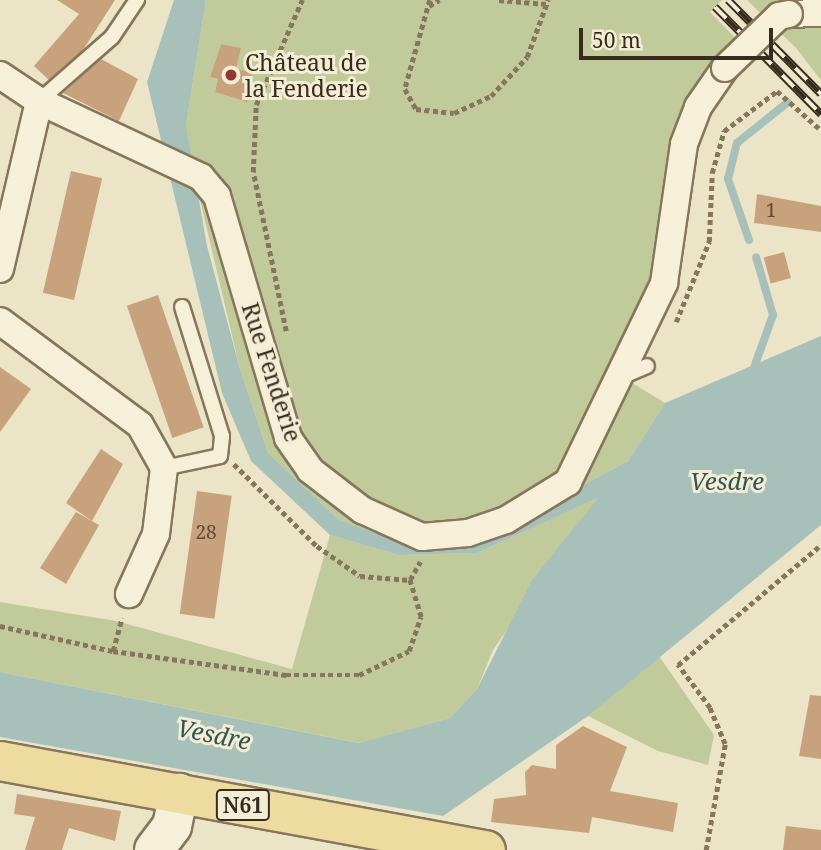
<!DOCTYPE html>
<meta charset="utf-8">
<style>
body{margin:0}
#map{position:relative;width:821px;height:850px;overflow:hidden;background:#ece4c6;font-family:"Noto Serif",serif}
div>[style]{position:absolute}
.green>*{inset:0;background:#c0ca9a}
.water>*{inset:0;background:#a7c0ba}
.stream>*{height:8px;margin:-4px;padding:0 4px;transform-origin:4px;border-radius:4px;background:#a7c0ba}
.building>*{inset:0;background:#c8a27d;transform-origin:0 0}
.path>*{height:4.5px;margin-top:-2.25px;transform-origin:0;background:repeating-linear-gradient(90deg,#86765c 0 5px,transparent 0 8.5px)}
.roads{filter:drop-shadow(2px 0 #86765c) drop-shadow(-2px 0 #86765c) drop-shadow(0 2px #86765c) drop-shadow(0 -2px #86765c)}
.lane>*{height:14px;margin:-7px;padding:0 7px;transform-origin:7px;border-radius:7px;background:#f7f0d8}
.street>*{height:26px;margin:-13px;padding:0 13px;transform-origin:13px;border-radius:13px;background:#f7f0d8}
.secondary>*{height:38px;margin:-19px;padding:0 19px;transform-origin:19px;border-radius:19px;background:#f7f0d8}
.primary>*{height:38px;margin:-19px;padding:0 19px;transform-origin:19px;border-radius:19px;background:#eddba0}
.rail>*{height:8px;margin-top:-4px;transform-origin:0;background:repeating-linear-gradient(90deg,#f4edd5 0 16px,#372d1f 0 32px);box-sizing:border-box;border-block:2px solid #372d1f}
.bridges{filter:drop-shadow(2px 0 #86765c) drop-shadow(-2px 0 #86765c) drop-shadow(0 2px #86765c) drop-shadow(0 -2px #86765c)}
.street-bridge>*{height:26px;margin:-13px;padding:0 13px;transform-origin:13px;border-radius:13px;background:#f7f0d8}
.dots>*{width:19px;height:19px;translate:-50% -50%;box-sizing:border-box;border:4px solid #f4edd5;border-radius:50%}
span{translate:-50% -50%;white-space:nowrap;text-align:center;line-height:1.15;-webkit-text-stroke:6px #f4edd5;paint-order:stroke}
.number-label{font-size:19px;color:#5b4a36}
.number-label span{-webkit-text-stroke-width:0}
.shield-label span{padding:2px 5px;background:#f4edd5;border:2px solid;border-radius:5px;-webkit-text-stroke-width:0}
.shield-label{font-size:21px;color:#372d1f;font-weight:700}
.poi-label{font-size:23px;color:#372d1f}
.left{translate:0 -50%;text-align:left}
.street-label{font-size:23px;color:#372d1f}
.water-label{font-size:24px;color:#2f5556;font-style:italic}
.scale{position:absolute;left:579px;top:28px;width:194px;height:32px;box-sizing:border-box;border:4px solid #372d1f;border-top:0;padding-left:9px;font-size:21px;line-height:24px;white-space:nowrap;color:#372d1f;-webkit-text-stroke:5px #f4edd5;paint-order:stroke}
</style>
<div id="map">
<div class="green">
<i style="clip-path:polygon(evenodd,206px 0,722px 0,710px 12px,753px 56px,702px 111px,629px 381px,665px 403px,628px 461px,476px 542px,436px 546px,403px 543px,339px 520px,268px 453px,240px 369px,192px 166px,186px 125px,206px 0,221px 44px,240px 48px,236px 69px,247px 102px,215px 92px,218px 79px,210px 77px,221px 44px)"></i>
<i style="clip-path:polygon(747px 0,821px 0,821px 80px,796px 48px)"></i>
<i style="clip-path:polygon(600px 496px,493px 650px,477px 689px,450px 718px,360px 743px,0 672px,0 602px,116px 621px,292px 669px,330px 535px,399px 555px,477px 553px)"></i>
<i style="clip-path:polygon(659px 656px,714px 735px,708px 765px,658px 751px,588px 716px)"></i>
</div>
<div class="water">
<i style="clip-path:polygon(174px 0,206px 0,186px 125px,207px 246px,240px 369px,268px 453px,339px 520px,403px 543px,476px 542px,628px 461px,665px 403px,821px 336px,821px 525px,588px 716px,443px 816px,0 737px,0 672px,359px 743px,450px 718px,477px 689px,532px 580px,599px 497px,477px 553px,399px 555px,330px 535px,251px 461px,222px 393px,147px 82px)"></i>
</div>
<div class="stream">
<i style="left:749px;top:240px;width:65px;rotate:-109deg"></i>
<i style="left:728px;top:179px;width:37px;rotate:-76deg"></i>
<i style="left:737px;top:143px;width:65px;rotate:-38.8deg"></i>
<i style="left:752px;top:373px;width:62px;rotate:-70.1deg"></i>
<i style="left:773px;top:315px;width:60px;rotate:-106.3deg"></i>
</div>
<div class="building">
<i style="clip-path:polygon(57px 0,115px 0,83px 50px,49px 80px,34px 66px,79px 14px)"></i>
<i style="clip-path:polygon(221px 44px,241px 48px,236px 69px,252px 72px,247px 102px,215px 92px,218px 79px,210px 77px)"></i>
<i style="clip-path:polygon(101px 59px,138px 79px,119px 121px,63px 93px)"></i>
<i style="left:71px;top:171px;width:32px;height:125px;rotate:13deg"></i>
<i style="clip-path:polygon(757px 194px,821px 206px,821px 232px,754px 223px)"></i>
<i style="left:784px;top:252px;width:27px;height:21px;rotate:75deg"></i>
<i style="left:158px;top:295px;width:140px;height:33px;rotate:71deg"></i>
<i style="clip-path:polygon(0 367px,31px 389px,0 432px)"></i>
<i style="clip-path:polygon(101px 449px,123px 464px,92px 521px,66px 503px)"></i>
<i style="left:197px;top:491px;width:35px;height:124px;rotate:8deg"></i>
<i style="clip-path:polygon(76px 512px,99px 525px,66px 584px,40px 568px)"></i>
<i style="clip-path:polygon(810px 695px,821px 696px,821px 759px,799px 756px)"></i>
<i style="clip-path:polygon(583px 726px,627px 747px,610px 791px,678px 803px,673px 832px,592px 817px,589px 833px,491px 822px,494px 799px,526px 795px,525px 772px,532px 765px,556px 769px,556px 745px)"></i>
<i style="clip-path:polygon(17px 794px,121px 811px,115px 841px,69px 828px,62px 850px,25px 850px,35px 817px,14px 814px)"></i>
<i style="clip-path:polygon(786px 826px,821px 830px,821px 850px,783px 850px)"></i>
</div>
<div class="path">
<i style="left:430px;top:0;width:92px;rotate:105.7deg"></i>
<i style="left:405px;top:89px;width:23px;rotate:61deg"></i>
<i style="left:416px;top:109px;width:38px;rotate:6deg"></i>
<i style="left:454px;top:113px;width:41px;rotate:-24.7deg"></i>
<i style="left:491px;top:96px;width:53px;rotate:-47.3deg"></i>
<i style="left:527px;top:57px;width:61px;rotate:-69.8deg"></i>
<i style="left:499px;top:0;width:47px;rotate:4.9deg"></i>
<i style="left:429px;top:6px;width:12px;rotate:-31deg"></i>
<i style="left:676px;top:322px;width:87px;rotate:-67.6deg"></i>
<i style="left:709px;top:242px;width:69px;rotate:-87.5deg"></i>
<i style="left:712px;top:173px;width:44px;rotate:-74.1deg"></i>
<i style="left:724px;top:131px;width:66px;rotate:-37deg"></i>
<i style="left:777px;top:91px;width:59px;rotate:41.6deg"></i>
<i style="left:286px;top:331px;width:162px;rotate:-101.7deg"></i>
<i style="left:253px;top:172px;width:67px;rotate:-87.4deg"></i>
<i style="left:256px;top:105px;width:115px;rotate:-66.3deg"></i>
<i style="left:234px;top:464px;width:117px;rotate:44.7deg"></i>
<i style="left:317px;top:546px;width:52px;rotate:34.9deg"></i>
<i style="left:360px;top:576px;width:50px;rotate:4.6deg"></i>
<i style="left:0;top:626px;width:116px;rotate:12.5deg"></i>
<i style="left:113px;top:651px;width:175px;rotate:7.9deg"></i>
<i style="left:286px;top:675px;width:73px"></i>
<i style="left:359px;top:675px;width:55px;rotate:-25.6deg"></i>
<i style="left:409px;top:651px;width:36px;rotate:-71deg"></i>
<i style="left:421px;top:617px;width:39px;rotate:-107deg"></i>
<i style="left:410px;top:580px;width:21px;rotate:-61deg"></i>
<i style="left:113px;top:651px;width:34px;rotate:-75deg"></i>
<i style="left:706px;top:850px;width:108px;rotate:-79.8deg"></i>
<i style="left:725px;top:744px;width:39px;rotate:-113deg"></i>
<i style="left:710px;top:708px;width:54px;rotate:-126.7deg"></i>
<i style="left:678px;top:665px;width:187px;rotate:-40deg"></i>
</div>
<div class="roads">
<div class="lane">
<i style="left:39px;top:101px;width:97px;rotate:-41.2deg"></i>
<i style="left:112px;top:37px;width:45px;rotate:-56deg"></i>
<i style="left:621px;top:377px;width:28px;rotate:-23deg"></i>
<i style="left:164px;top:468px;width:57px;rotate:-12.1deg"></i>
<i style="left:220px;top:456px;width:20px;rotate:-84deg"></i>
<i style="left:222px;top:436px;width:135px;rotate:-107.2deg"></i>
</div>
<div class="street">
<i style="left:789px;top:14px;width:32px;rotate:-2deg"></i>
<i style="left:0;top:75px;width:47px;rotate:33.7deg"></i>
<i style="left:39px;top:101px;width:179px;rotate:25.1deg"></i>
<i style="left:201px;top:177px;width:25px;rotate:50deg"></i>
<i style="left:217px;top:196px;width:252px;rotate:73.6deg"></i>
<i style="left:288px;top:438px;width:39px;rotate:55deg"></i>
<i style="left:310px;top:470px;width:66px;rotate:37.6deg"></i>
<i style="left:362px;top:510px;width:66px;rotate:24.2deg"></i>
<i style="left:422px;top:537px;width:46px;rotate:-5deg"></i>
<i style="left:468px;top:533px;width:40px;rotate:-18.9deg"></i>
<i style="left:506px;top:520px;width:73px;rotate:-31.5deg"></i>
<i style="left:568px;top:482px;width:221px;rotate:-64.2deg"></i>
<i style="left:664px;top:283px;width:140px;rotate:-81.8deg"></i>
<i style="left:684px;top:144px;width:40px;rotate:-69deg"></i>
<i style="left:698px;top:107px;width:47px;rotate:-55.3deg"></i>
<i style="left:0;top:269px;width:172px;rotate:-76.9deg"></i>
<i style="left:0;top:321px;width:174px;rotate:36.6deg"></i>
<i style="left:140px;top:425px;width:49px;rotate:60.8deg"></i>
<i style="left:164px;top:468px;width:66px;rotate:96.9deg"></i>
<i style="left:156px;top:534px;width:66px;rotate:114.2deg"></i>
</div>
<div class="secondary">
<i style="left:154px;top:850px;width:30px;rotate:-53deg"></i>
<i style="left:172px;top:826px;width:34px;rotate:-78deg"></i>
</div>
<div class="primary">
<i style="left:0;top:761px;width:494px;rotate:10.4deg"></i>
</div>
</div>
<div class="rail">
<i style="left:728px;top:0;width:132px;rotate:45.3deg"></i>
<i style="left:715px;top:7px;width:151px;rotate:45.3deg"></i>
</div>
<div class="bridges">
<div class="street-bridge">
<i style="left:725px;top:68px;width:75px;rotate:-43.9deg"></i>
<i style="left:779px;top:16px;width:10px;rotate:-11deg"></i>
</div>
</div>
<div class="dots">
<i style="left:231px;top:75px;background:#92372f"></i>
</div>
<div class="number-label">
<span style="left:771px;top:211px">1</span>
<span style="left:206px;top:533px">28</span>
</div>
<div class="shield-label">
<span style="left:243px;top:805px">N61</span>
</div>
<div class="poi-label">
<span class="left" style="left:245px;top:75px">Château de<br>la Fenderie</span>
</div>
<div class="street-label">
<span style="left:272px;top:372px;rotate:72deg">Rue Fenderie</span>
</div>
<div class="water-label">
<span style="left:727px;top:481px">Vesdre</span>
<span style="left:214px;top:734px;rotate:11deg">Vesdre</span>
</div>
<div class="scale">50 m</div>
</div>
